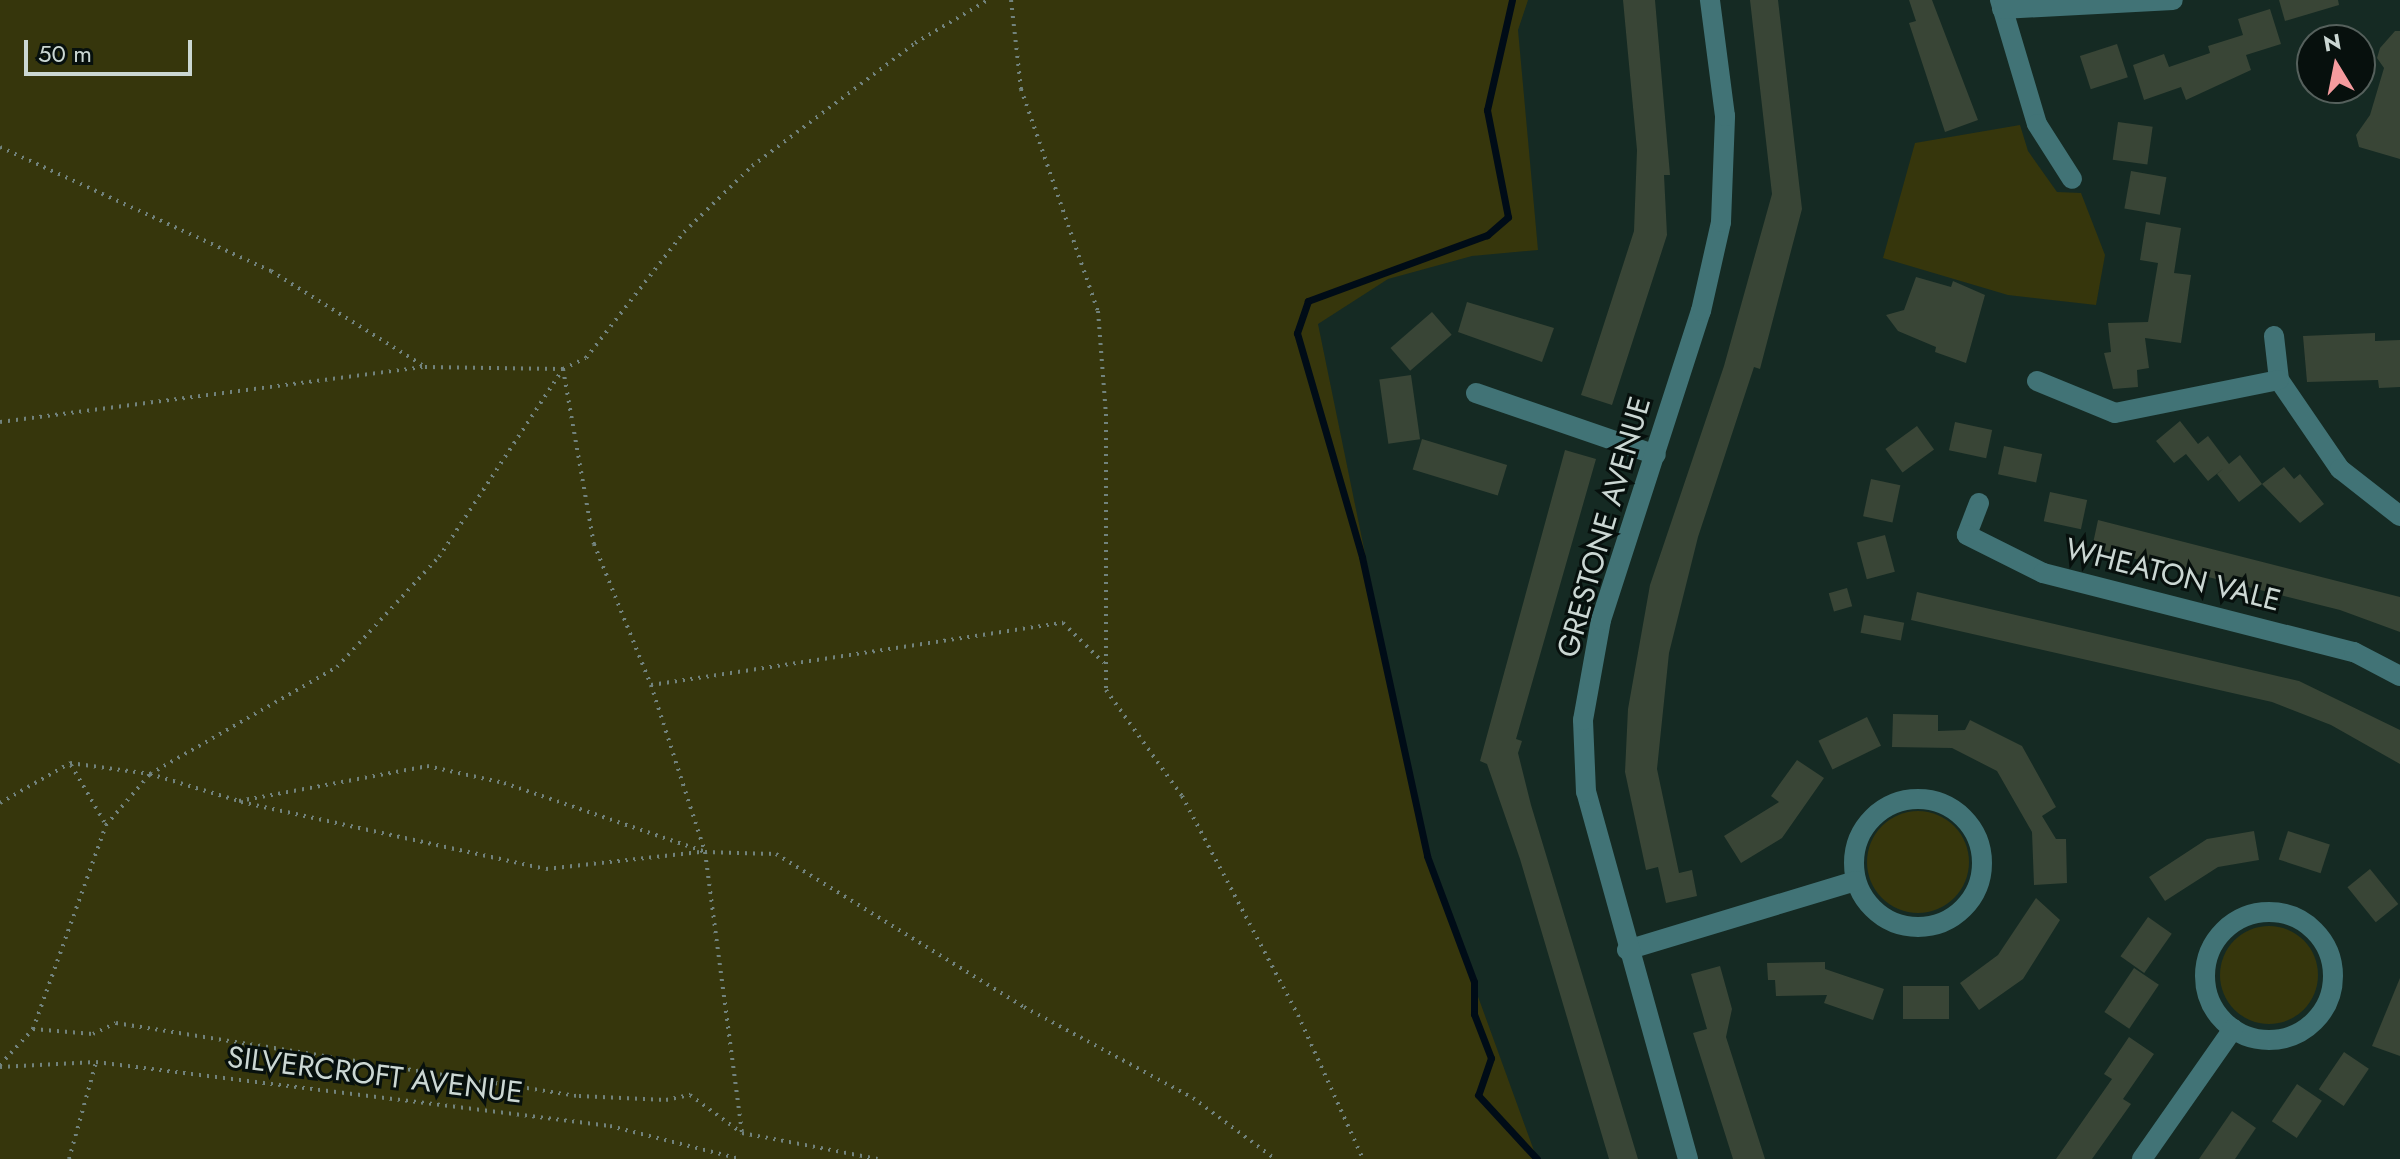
<!DOCTYPE html>
<style>
body{margin:0}
#map{position:relative;width:2400px;height:1159px;overflow:hidden;background:#152a23;font-family:Jost,sans-serif}
div>[style]{position:absolute}
.green>*{inset:0;background:#36360c}
.round{border-radius:50%}
.stream>*{height:7px;margin:-3.5px;padding:0 3.5px;transform-origin:3.5px;border-radius:3.5px;background:#000c17}
.building>*{inset:0;background:#394536;transform-origin:0 0}
.path>*{height:4px;margin-top:-2px;transform-origin:0;background:repeating-linear-gradient(90deg,#72837d 0 2px,transparent 0 8px)}
.minor>*{height:20px;margin:-10px;padding:0 10px;transform-origin:10px;border-radius:10px;background:#417376}
.minor>.ring{margin:-10px;padding:0;box-sizing:content-box;background:none;border:20px solid #417376;border-radius:50%}
span{translate:-50% -50%;white-space:nowrap;text-align:center;line-height:1.15;-webkit-text-stroke:6px #07100d;paint-order:stroke}
.street-label{font-size:30px;color:#cbd7d3}
.north{position:absolute;left:2296px;top:24px;width:80px;height:80px;box-sizing:border-box;background:#07100d;border:2px solid #55605c;border-radius:50%;rotate:350deg;font-size:22px;font-weight:700;line-height:32px;text-align:center;color:#cbd7d3}
.north::after{content:'';display:block;margin:auto;width:28px;height:36px;background:#f59b9e;clip-path:polygon(50% 0,100% 100%,50% 72%,0 100%)}
.scale{position:absolute;left:24px;top:40px;width:168px;height:36px;box-sizing:border-box;border:4px solid #cbd7d3;border-top:0;padding-left:10px;font-size:24px;line-height:28px;white-space:nowrap;color:#cbd7d3;-webkit-text-stroke:6px #07100d;paint-order:stroke}
</style>
<div id="map">
<div class="green">
<i style="clip-path:polygon(0 0,1528px 0,1518px 30px,1538px 250px,1472px 256px,1388px 279px,1318px 324px,1427px 856px,1537px 1159px,0 1159px)"></i>
<i style="clip-path:polygon(2020px 125px,2028px 151px,2057px 192px,2081px 193px,2105px 255px,2096px 305px,2008px 295px,1883px 258px,1915px 143px)"></i>
<i class="round" style="left:1867px;top:811px;width:102px;height:102px"></i>
<i class="round" style="left:2220px;top:926px;width:98px;height:98px"></i>
</div>
<div class="stream">
<i style="left:1512px;top:0;width:113px;rotate:102.8deg"></i>
<i style="left:1487px;top:110px;width:109px;rotate:78.9deg"></i>
<i style="left:1508px;top:217px;width:28px;rotate:139deg"></i>
<i style="left:1487px;top:235px;width:191px;rotate:159.8deg"></i>
<i style="left:1308px;top:301px;width:34px;rotate:109deg"></i>
<i style="left:1297px;top:333px;width:233px;rotate:73.8deg"></i>
<i style="left:1362px;top:557px;width:306px;rotate:77.7deg"></i>
<i style="left:1427px;top:856px;width:134px;rotate:69.5deg"></i>
<i style="left:1474px;top:982px;width:32px;rotate:90deg"></i>
<i style="left:1474px;top:1014px;width:47px;rotate:68.9deg"></i>
<i style="left:1491px;top:1058px;width:39px;rotate:109deg"></i>
<i style="left:1478px;top:1095px;width:87px;rotate:47.3deg"></i>
</div>
<div class="building">
<i style="clip-path:polygon(1623px 0,1655px 0,1670px 175px,1664px 175px,1667px 235px,1612px 405px,1581px 395px,1634px 231px,1637px 150px)"></i>
<i style="clip-path:polygon(1750px 0,1778px 0,1802px 209px,1760px 369px,1754px 367px,1698px 537px,1669px 653px,1657px 769px,1679px 873px,1692px 870px,1697px 896px,1666px 903px,1658px 867px,1646px 870px,1625px 772px,1628px 709px,1650px 585px,1724px 366px,1772px 194px)"></i>
<i style="clip-path:polygon(1909px 0,1932px 0,1978px 120px,1945px 132px,1909px 23px,1916px 21px)"></i>
<i style="clip-path:polygon(2279px 0,2338px 0,2339px 5px,2285px 21px)"></i>
<i style="clip-path:polygon(2270px 9px,2281px 44px,2246px 55px,2251px 70px,2186px 100px,2181px 87px,2144px 100px,2133px 65px,2164px 54px,2169px 67px,2210px 53px,2208px 46px,2243px 35px,2238px 19px)"></i>
<i style="clip-path:polygon(2395px 31px,2400px 31px,2400px 159px,2359px 147px,2356px 135px,2370px 115px,2384px 68px,2377px 58px,2380px 48px)"></i>
<i style="left:2117px;top:44px;width:35px;height:39px;rotate:72deg"></i>
<i style="left:2118px;top:122px;width:35px;height:38px;rotate:8deg"></i>
<i style="left:2131px;top:171px;width:36px;height:38px;rotate:10deg"></i>
<i style="clip-path:polygon(2146px 222px,2181px 228px,2174px 273px,2191px 275px,2181px 343px,2145px 338px,2149px 368px,2137px 370px,2138px 387px,2113px 389px,2104px 353px,2111px 352px,2108px 323px,2148px 322px,2158px 263px,2140px 260px)"></i>
<i style="clip-path:polygon(1916px 277px,1951px 287px,1953px 281px,1985px 295px,1966px 363px,1935px 352px,1936px 347px,1898px 331px,1886px 315px,1904px 310px)"></i>
<i style="clip-path:polygon(1467px 302px,1554px 328px,1542px 362px,1458px 332px)"></i>
<i style="left:1432px;top:312px;width:30px;height:55px;rotate:49deg"></i>
<i style="clip-path:polygon(2375px 333px,2375px 341px,2400px 340px,2400px 387px,2379px 388px,2378px 380px,2307px 382px,2303px 336px)"></i>
<i style="left:1411px;top:375px;width:65px;height:32px;rotate:82deg"></i>
<i style="clip-path:polygon(2180px 421px,2198px 444px,2208px 436px,2229px 464px,2240px 455px,2262px 484px,2239px 502px,2217px 474px,2224px 468px,2208px 481px,2186px 454px,2174px 463px,2156px 441px)"></i>
<i style="left:1955px;top:422px;width:38px;height:29px;rotate:12deg"></i>
<i style="left:1917px;top:426px;width:29px;height:39px;rotate:54deg"></i>
<i style="left:1422px;top:439px;width:89px;height:32px;rotate:17deg"></i>
<i style="left:2004px;top:446px;width:39px;height:29px;rotate:12deg"></i>
<i style="clip-path:polygon(1565px 450px,1596px 459px,1516px 739px,1522px 741px,1518px 753px,1531px 805px,1638px 1159px,1609px 1159px,1520px 859px,1487px 764px,1480px 761px)"></i>
<i style="clip-path:polygon(2284px 467px,2294px 479px,2300px 474px,2324px 504px,2300px 523px,2262px 484px)"></i>
<i style="left:1871px;top:479px;width:30px;height:38px;rotate:12deg"></i>
<i style="left:2050px;top:492px;width:38px;height:30px;rotate:12deg"></i>
<i style="clip-path:polygon(2098px 520px,2400px 597px,2400px 632px,2340px 610px,2092px 548px)"></i>
<i style="left:1885px;top:535px;width:38px;height:29px;rotate:75deg"></i>
<i style="left:1847px;top:588px;width:19px;height:19px;rotate:74deg"></i>
<i style="clip-path:polygon(1917px 592px,2299px 681px,2400px 730px,2400px 764px,2331px 725px,2272px 702px,1911px 620px)"></i>
<i style="left:1864px;top:615px;width:41px;height:18px;rotate:11deg"></i>
<i style="clip-path:polygon(1893px 714px,1938px 715px,1938px 731px,1965px 730px,1970px 720px,2022px 746px,2056px 807px,2042px 816px,2056px 839px,2066px 839px,2067px 883px,2034px 885px,2032px 832px,1997px 771px,1952px 748px,1892px 747px)"></i>
<i style="left:1867px;top:717px;width:32px;height:54px;rotate:64deg"></i>
<i style="clip-path:polygon(1797px 760px,1824px 778px,1782px 838px,1741px 863px,1724px 836px,1779px 802px,1771px 796px)"></i>
<i style="clip-path:polygon(2254px 831px,2259px 860px,2218px 867px,2165px 901px,2149px 877px,2207px 839px)"></i>
<i style="left:2288px;top:831px;width:44px;height:30px;rotate:18deg"></i>
<i style="left:2370px;top:869px;width:45px;height:29px;rotate:51deg"></i>
<i style="clip-path:polygon(2036px 898px,2060px 920px,2023px 979px,1979px 1010px,1960px 983px,1998px 955px)"></i>
<i style="left:2148px;top:917px;width:29px;height:48px;rotate:35deg"></i>
<i style="clip-path:polygon(1825px 962px,1825px 969px,1884px 989px,1873px 1020px,1824px 1003px,1827px 995px,1776px 996px,1775px 980px,1768px 980px,1767px 963px)"></i>
<i style="clip-path:polygon(1720px 966px,1732px 1009px,1726px 1037px,1765px 1159px,1733px 1159px,1693px 1033px,1707px 1029px,1691px 974px)"></i>
<i style="left:2134px;top:968px;width:30px;height:53px;rotate:34deg"></i>
<i style="clip-path:polygon(2400px 978px,2400px 1056px,2372px 1046px)"></i>
<i style="left:1949px;top:986px;width:33px;height:46px;rotate:90deg"></i>
<i style="clip-path:polygon(2129px 1037px,2154px 1054px,2123px 1099px,2131px 1104px,2092px 1159px,2056px 1159px,2112px 1079px,2104px 1074px)"></i>
<i style="left:2344px;top:1052px;width:30px;height:45px;rotate:34deg"></i>
<i style="left:2297px;top:1084px;width:30px;height:45px;rotate:34deg"></i>
<i style="clip-path:polygon(2232px 1111px,2256px 1128px,2235px 1159px,2199px 1159px)"></i>
</div>
<div class="path">
<i style="left:1011px;top:0;width:90px;rotate:83.6deg"></i>
<i style="left:1021px;top:89px;width:235px;rotate:70.9deg"></i>
<i style="left:1098px;top:311px;width:103px;rotate:85.6deg"></i>
<i style="left:1106px;top:414px;width:276px;rotate:90deg"></i>
<i style="left:1106px;top:690px;width:130px;rotate:54.4deg"></i>
<i style="left:1182px;top:796px;width:248px;rotate:62.1deg"></i>
<i style="left:1298px;top:1015px;width:158px;rotate:65.7deg"></i>
<i style="left:0;top:147px;width:298px;rotate:24.6deg"></i>
<i style="left:271px;top:271px;width:181px;rotate:31.9deg"></i>
<i style="left:425px;top:367px;width:138px;rotate:0.8deg"></i>
<i style="left:563px;top:369px;width:178px;rotate:80deg"></i>
<i style="left:594px;top:544px;width:152px;rotate:68deg"></i>
<i style="left:651px;top:685px;width:176px;rotate:72.1deg"></i>
<i style="left:705px;top:852px;width:283px;rotate:82.5deg"></i>
<i style="left:0;top:422px;width:426px;rotate:-7.4deg"></i>
<i style="left:651px;top:685px;width:417px;rotate:-8.6deg"></i>
<i style="left:1063px;top:623px;width:57px;rotate:44.3deg"></i>
<i style="left:71px;top:765px;width:69px;rotate:59.7deg"></i>
<i style="left:241px;top:802px;width:312px;rotate:12.4deg"></i>
<i style="left:546px;top:869px;width:155px;rotate:-6.3deg"></i>
<i style="left:0;top:803px;width:81px;rotate:-29.7deg"></i>
<i style="left:70px;top:763px;width:81px;rotate:7.8deg"></i>
<i style="left:150px;top:774px;width:93px;rotate:16.9deg"></i>
<i style="left:239px;top:801px;width:191px;rotate:-10.5deg"></i>
<i style="left:427px;top:766px;width:79px;rotate:12.4deg"></i>
<i style="left:504px;top:783px;width:213px;rotate:18.9deg"></i>
<i style="left:705px;top:852px;width:71px;rotate:1.6deg"></i>
<i style="left:776px;top:854px;width:291px;rotate:31.7deg"></i>
<i style="left:1024px;top:1007px;width:192px;rotate:28.3deg"></i>
<i style="left:1193px;top:1098px;width:102px;rotate:36.6deg"></i>
<i style="left:33px;top:1029px;width:60px;rotate:4.8deg"></i>
<i style="left:93px;top:1034px;width:25px;rotate:-26deg"></i>
<i style="left:116px;top:1023px;width:469px;rotate:9deg"></i>
<i style="left:579px;top:1096px;width:87px;rotate:2.6deg"></i>
<i style="left:666px;top:1100px;width:25px;rotate:-12deg"></i>
<i style="left:690px;top:1095px;width:64px;rotate:36.2deg"></i>
<i style="left:742px;top:1133px;width:138px;rotate:10.8deg"></i>
<i style="left:0;top:1065px;width:49px;rotate:-47.5deg"></i>
<i style="left:33px;top:1029px;width:217px;rotate:-70.3deg"></i>
<i style="left:106px;top:825px;width:67px;rotate:-49.2deg"></i>
<i style="left:150px;top:774px;width:215px;rotate:-29.8deg"></i>
<i style="left:337px;top:667px;width:150px;rotate:-47.2deg"></i>
<i style="left:439px;top:557px;width:225px;rotate:-56.6deg"></i>
<i style="left:563px;top:369px;width:25px;rotate:-26deg"></i>
<i style="left:586px;top:358px;width:160px;rotate:-52.1deg"></i>
<i style="left:684px;top:232px;width:95px;rotate:-44.1deg"></i>
<i style="left:752px;top:166px;width:204px;rotate:-37deg"></i>
<i style="left:915px;top:43px;width:85px;rotate:-30.5deg"></i>
<i style="left:0;top:1067px;width:96px;rotate:-3deg"></i>
<i style="left:96px;top:1062px;width:518px;rotate:7.1deg"></i>
<i style="left:610px;top:1126px;width:134px;rotate:14.2deg"></i>
<i style="left:69px;top:1159px;width:101px;rotate:-74.4deg"></i>
</div>
<div class="minor">
<i style="left:2000px;top:0;width:129px;rotate:73.4deg"></i>
<i style="left:2037px;top:124px;width:65px;rotate:57.5deg"></i>
<i style="left:2002px;top:9px;width:171px;rotate:-3deg"></i>
<i style="left:2274px;top:336px;width:44px;rotate:83.5deg"></i>
<i style="left:2279px;top:380px;width:108px;rotate:55.6deg"></i>
<i style="left:2340px;top:469px;width:76px;rotate:38.1deg"></i>
<i style="left:2037px;top:381px;width:84px;rotate:22.3deg"></i>
<i style="left:2115px;top:413px;width:167px;rotate:-11.4deg"></i>
<i style="left:1476px;top:393px;width:190px;rotate:19deg"></i>
<i style="left:1979px;top:503px;width:34px;rotate:111deg"></i>
<i style="left:1967px;top:535px;width:85px;rotate:26.6deg"></i>
<i style="left:2043px;top:573px;width:321px;rotate:14.3deg"></i>
<i style="left:2354px;top:652px;width:52px;rotate:27.6deg"></i>
<i class="ring" style="left:1854px;top:799px;width:108px;height:108px"></i>
<i class="ring" style="left:2205px;top:912px;width:108px;height:108px"></i>
<i style="left:1627px;top:950px;width:239px;rotate:-16.8deg"></i>
<i style="left:1688px;top:1159px;width:381px;rotate:-105.5deg"></i>
<i style="left:1586px;top:792px;width:72px;rotate:-92.4deg"></i>
<i style="left:1583px;top:720px;width:102px;rotate:-79.8deg"></i>
<i style="left:1601px;top:620px;width:325px;rotate:-72.1deg"></i>
<i style="left:1701px;top:311px;width:91px;rotate:-77.3deg"></i>
<i style="left:1721px;top:222px;width:106px;rotate:-87.8deg"></i>
<i style="left:1725px;top:116px;width:117px;rotate:-97.4deg"></i>
<i style="left:2142px;top:1159px;width:159px;rotate:-55deg"></i>
</div>
<div class="street-label">
<span style="left:1604px;top:527px;rotate:-74deg">GRESTONE AVENUE</span>
<span style="left:2173px;top:575px;rotate:14deg">WHEATON VALE</span>
<span style="left:375px;top:1075px;rotate:7deg">SILVERCROFT AVENUE</span>
</div>
<div class="north">N</div>
<div class="scale">50 m</div>
</div>
